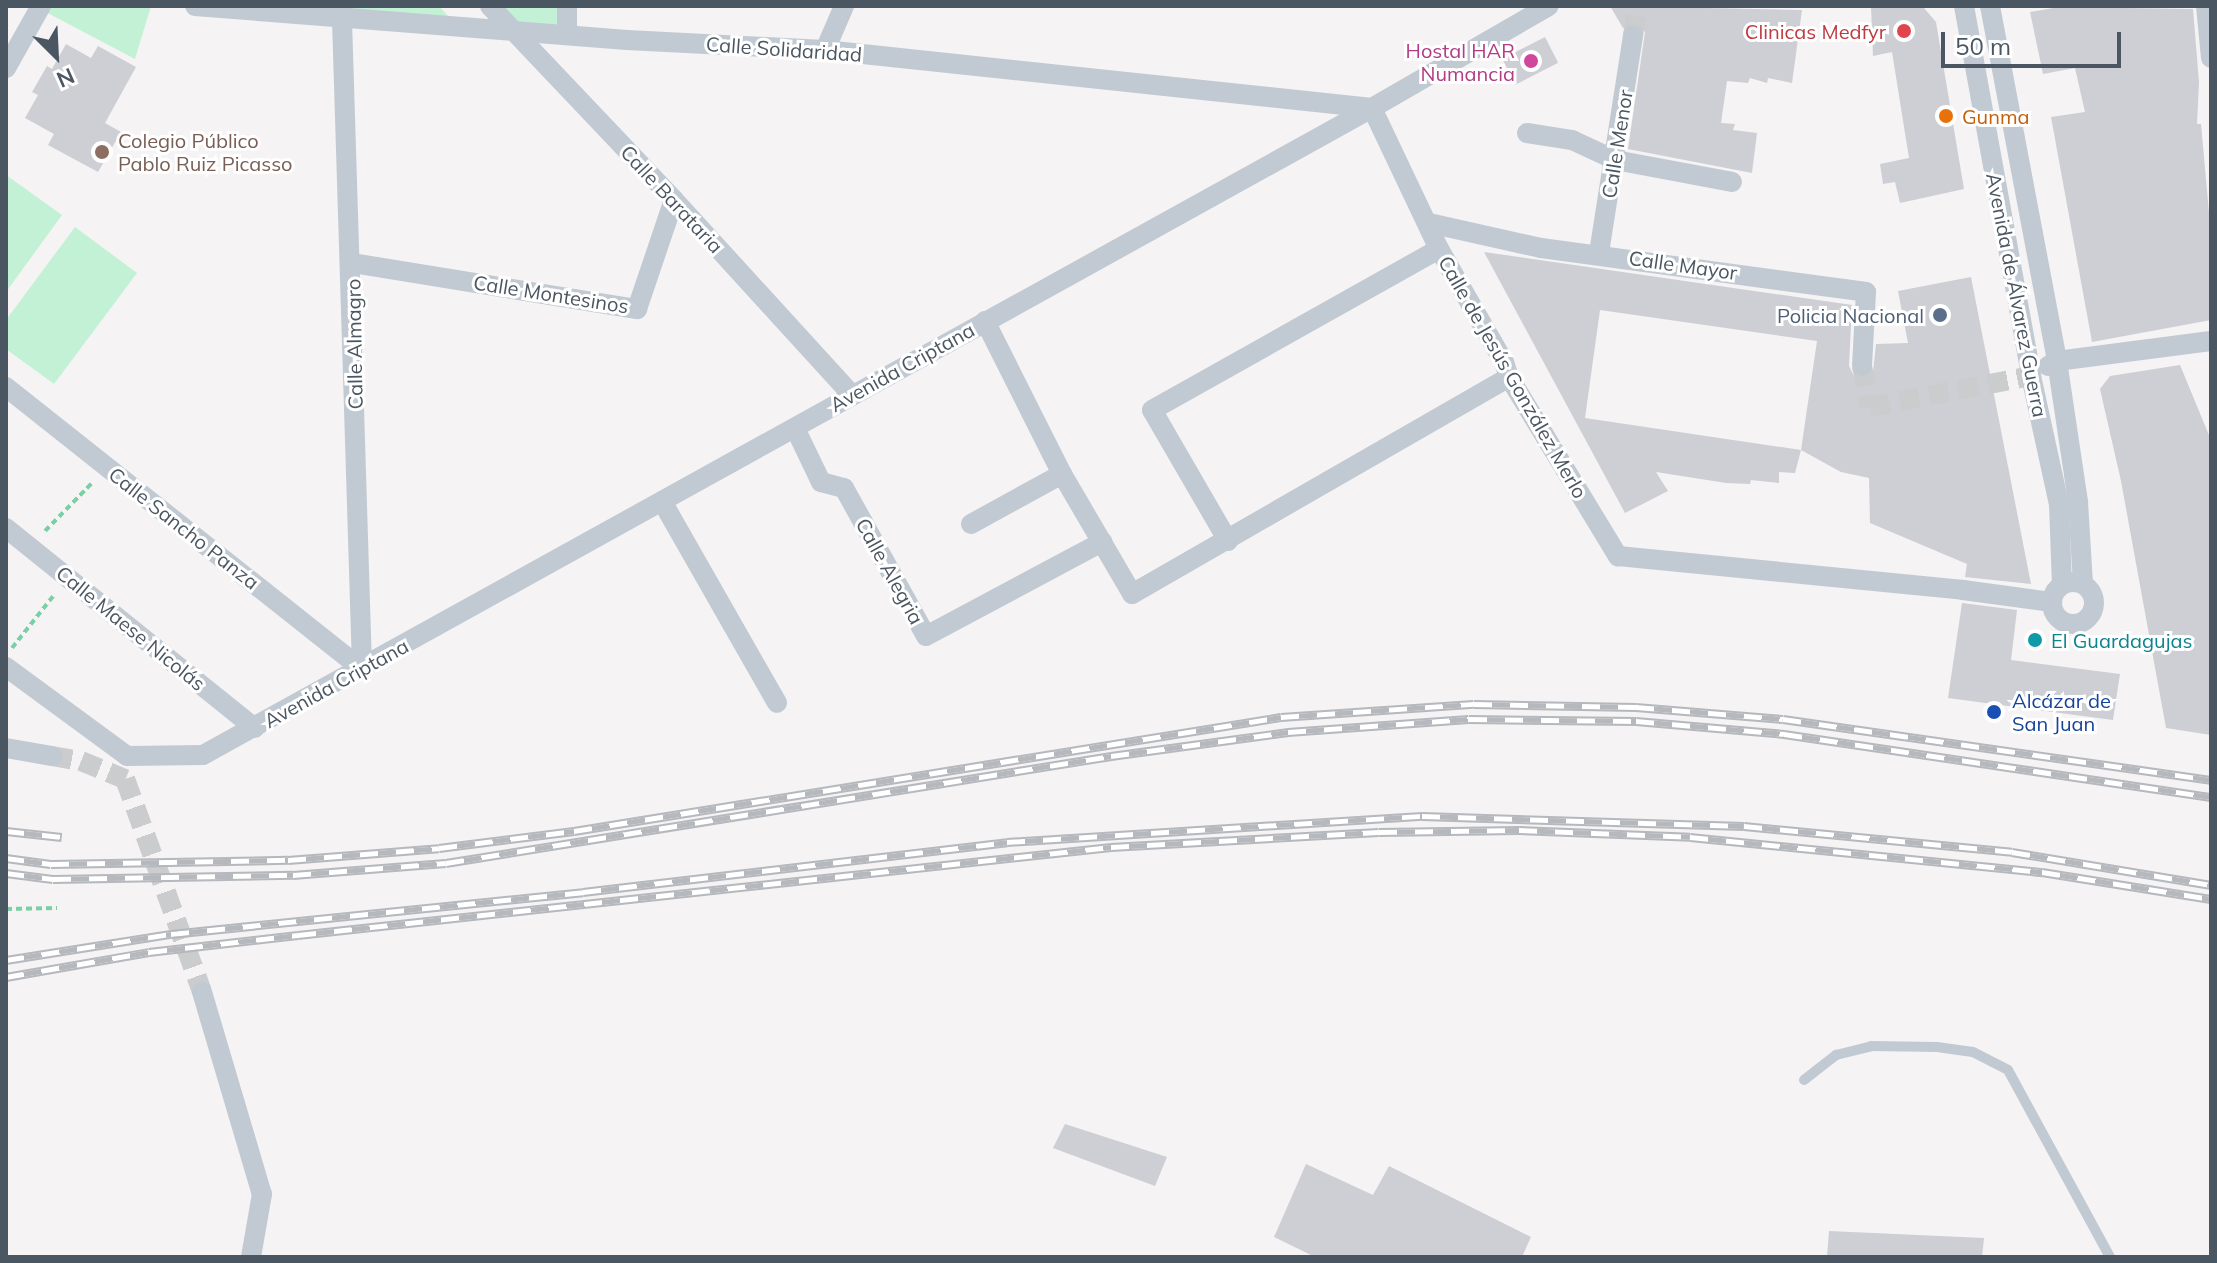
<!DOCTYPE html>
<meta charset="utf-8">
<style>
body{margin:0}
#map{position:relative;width:2217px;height:1263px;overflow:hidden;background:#f5f3f3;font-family:Mulish,sans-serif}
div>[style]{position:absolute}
.green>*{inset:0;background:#c3f1d5}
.building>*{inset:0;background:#cdcfd5;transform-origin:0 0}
.minor-tunnel>*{height:20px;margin-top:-10px;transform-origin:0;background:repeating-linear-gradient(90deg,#caccce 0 20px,transparent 0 30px)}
.path>*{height:4px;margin-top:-2px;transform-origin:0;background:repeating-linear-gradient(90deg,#7ad0a6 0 6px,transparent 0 10px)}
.service>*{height:10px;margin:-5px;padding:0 5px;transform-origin:5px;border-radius:5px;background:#c1cad2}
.minor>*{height:20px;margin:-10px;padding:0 10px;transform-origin:10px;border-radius:10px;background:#c1cad2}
.minor>.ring{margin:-10px;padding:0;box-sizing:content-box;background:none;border:20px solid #c1cad2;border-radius:50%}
.rail>*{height:9px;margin-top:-4.5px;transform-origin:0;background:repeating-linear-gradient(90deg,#fff 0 18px,#b5b8bd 0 36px);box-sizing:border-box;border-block:2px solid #b5b8bd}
.dots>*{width:22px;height:22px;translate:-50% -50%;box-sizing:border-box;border:4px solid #fff;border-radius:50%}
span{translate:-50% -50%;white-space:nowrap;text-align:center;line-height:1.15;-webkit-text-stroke:6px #fff;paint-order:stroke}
.health-label{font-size:20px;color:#be3a42}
.right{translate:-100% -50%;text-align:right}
.street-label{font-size:20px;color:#4a5661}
.hotel-label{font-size:20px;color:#b23c85}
.food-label{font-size:20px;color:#c56008}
.left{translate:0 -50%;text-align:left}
.education-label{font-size:20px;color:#785e54}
.service-label{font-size:20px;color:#4e5e75}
.culture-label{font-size:20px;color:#0d838f}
.transit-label{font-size:20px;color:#164399}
.frame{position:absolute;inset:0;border:8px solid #4a5661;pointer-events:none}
.north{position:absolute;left:16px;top:16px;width:80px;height:80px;-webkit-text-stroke:6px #fff;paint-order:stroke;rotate:156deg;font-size:22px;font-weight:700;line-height:32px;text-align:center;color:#4a5661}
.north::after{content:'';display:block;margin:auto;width:28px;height:36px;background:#4a5661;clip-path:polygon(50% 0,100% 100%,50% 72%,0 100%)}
.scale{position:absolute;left:1941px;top:32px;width:180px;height:36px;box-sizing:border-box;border:4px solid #4a5661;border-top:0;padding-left:10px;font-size:24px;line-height:28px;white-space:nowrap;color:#4a5661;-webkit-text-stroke:6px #fff;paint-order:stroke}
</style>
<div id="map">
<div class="green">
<i style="clip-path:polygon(41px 6px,151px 6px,135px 59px,40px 9px)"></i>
<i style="clip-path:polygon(341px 6px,439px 6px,458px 27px,342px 20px)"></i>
<i style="clip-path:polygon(490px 6px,567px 6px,567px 35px,514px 32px)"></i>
<i style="clip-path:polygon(6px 175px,62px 215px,6px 292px)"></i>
<i style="clip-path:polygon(75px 227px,137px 273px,54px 384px,6px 349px,6px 320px)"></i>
</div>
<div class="building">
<i style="clip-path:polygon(1610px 6px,1802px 10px,1792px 83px,1768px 78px,1767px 83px,1750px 78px,1748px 83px,1727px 81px,1721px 123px,1735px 124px,1733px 130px,1757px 133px,1752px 173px,1628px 149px,1645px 32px,1636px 23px,1623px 28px)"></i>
<i style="clip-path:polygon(1871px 7px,1924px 8px,1936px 22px,1964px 189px,1900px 203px,1895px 182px,1883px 184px,1880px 164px,1909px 158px,1892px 52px,1873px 56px)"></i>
<i style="clip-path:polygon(2059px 7px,2193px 9px,2199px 82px,2197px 124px,2201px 124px,2211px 235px,2211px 320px,2092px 342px,2051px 117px,2085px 112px,2075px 68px,2043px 74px,2030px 12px)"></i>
<i style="left:1545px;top:37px;width:29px;height:48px;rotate:63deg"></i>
<i style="clip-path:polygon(66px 44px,91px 58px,98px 46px,136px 67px,105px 123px,121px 132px,98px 172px,48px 145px,54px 134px,25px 118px,38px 95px,32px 92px,47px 66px,52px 69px)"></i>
<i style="clip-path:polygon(evenodd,1484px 252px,1852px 305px,1849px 366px,1854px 376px,1862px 379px,1873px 372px,1876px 344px,1908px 343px,1898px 291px,1971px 277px,2031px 584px,1965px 577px,1967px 564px,1870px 523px,1869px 478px,1841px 472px,1801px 450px,1795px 473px,1779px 472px,1779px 483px,1751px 480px,1750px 484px,1726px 483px,1656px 472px,1668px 491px,1625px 513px,1484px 252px,1600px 310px,1817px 341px,1801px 450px,1585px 418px,1600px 310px)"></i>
<i style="clip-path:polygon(2180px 365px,2211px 440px,2211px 735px,2166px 728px,2121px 481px,2100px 389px,2110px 376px)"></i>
<i style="clip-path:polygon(1962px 603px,2017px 610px,2011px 660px,2120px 674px,2113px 720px,1948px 698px)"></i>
<i style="clip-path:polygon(1065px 1124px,1167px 1157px,1155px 1186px,1053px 1148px)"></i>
<i style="clip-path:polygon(1306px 1164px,1373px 1195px,1389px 1166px,1531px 1237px,1522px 1257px,1315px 1257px,1274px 1237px)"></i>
<i style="clip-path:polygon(1829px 1231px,1984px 1238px,1982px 1257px,1827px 1257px)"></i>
</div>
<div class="minor-tunnel">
<i style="left:1633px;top:36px;width:30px;rotate:-82deg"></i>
<i style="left:1862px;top:366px;width:42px;rotate:79deg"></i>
<i style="left:1870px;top:407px;width:164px;rotate:-10.9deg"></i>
<i style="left:52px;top:756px;width:29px;rotate:10deg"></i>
<i style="left:81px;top:761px;width:48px;rotate:22.2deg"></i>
<i style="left:125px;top:779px;width:226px;rotate:70.1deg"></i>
</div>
<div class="path">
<i style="left:45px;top:531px;width:67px;rotate:-45.6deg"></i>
<i style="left:12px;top:648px;width:68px;rotate:-51.6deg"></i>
<i style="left:6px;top:909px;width:51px;rotate:-1.1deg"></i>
</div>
<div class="service">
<i style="left:1804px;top:1080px;width:41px;rotate:-38deg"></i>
<i style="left:1836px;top:1055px;width:36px;rotate:-14deg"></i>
<i style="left:1871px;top:1046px;width:66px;rotate:0.9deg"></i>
<i style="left:1937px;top:1047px;width:36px;rotate:8deg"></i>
<i style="left:1973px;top:1052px;width:39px;rotate:27deg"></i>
<i style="left:2008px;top:1070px;width:213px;rotate:61.4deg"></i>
</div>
<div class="minor">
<i style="left:195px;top:6px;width:433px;rotate:4.5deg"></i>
<i style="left:627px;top:40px;width:198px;rotate:2.9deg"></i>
<i style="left:825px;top:50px;width:550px;rotate:6.05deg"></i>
<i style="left:1372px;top:108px;width:156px;rotate:64.6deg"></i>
<i style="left:1439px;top:249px;width:130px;rotate:60.1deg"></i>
<i style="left:1504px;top:362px;width:16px;rotate:72deg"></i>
<i style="left:1509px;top:377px;width:210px;rotate:58.7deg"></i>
<i style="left:1618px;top:556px;width:347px;rotate:5.6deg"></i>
<i style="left:1963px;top:590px;width:90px;rotate:7.7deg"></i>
<i style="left:490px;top:6px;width:267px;rotate:46.5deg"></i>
<i style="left:674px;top:200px;width:263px;rotate:47.6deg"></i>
<i style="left:567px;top:6px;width:29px;rotate:90deg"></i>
<i style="left:1964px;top:6px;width:376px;rotate:79.7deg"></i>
<i style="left:2031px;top:376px;width:131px;rotate:77.7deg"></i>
<i style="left:2059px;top:504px;width:81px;rotate:87.9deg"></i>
<i style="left:1990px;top:6px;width:361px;rotate:79.3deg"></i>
<i style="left:2057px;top:361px;width:143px;rotate:81.5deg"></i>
<i style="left:2078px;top:502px;width:82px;rotate:86.5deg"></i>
<i style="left:2206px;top:6px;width:52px;rotate:84.5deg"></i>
<i style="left:342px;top:20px;width:649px;rotate:88.23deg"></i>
<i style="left:825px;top:50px;width:48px;rotate:-66.6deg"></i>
<i style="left:6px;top:68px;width:71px;rotate:-60.6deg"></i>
<i style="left:1527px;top:133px;width:46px;rotate:8.8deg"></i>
<i style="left:1572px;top:140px;width:47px;rotate:24.9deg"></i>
<i style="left:1615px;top:160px;width:119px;rotate:10.6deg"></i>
<i style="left:1429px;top:223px;width:115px;rotate:12.6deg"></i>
<i style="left:1541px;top:248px;width:328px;rotate:7.7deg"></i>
<i style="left:1866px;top:292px;width:74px;rotate:93.1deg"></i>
<i style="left:1599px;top:253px;width:220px;rotate:-81.1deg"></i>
<i style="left:352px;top:263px;width:289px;rotate:9.2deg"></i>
<i style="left:637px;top:309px;width:115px;rotate:-71.3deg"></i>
<i style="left:985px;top:321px;width:171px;rotate:63.3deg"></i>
<i style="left:1062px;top:474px;width:139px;rotate:59.7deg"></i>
<i style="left:1132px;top:594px;width:435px;rotate:-29.9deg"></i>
<i style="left:2048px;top:366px;width:10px;rotate:-29deg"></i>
<i style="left:2057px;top:361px;width:155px;rotate:-7.4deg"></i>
<i style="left:6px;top:387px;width:454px;rotate:38.4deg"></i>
<i style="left:795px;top:428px;width:60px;rotate:64.3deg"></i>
<i style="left:821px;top:482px;width:24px;rotate:15deg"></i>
<i style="left:844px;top:488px;width:169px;rotate:61deg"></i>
<i style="left:926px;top:636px;width:200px;rotate:-28.1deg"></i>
<i style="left:663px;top:503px;width:230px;rotate:60.3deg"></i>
<i style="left:971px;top:524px;width:104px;rotate:-28.8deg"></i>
<i style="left:6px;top:528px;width:319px;rotate:38.8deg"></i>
<i style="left:1228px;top:541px;width:151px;rotate:-120.1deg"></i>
<i style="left:1152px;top:410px;width:329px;rotate:-29.3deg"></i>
<i class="ring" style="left:2052px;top:582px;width:22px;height:22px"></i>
<i style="left:6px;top:667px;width:150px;rotate:36.3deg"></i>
<i style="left:127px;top:756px;width:76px;rotate:-0.8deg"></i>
<i style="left:203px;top:755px;width:1336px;rotate:-28.96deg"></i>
<i style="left:1372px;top:108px;width:204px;rotate:-30deg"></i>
<i style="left:6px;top:748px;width:47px;rotate:9.9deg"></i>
<i style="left:202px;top:992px;width:211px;rotate:73.5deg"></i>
<i style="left:262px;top:1194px;width:64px;rotate:99.9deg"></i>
</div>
<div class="rail">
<i style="left:6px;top:831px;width:56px;rotate:6.1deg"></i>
<i style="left:6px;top:858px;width:45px;rotate:7.6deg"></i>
<i style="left:51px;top:864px;width:237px;rotate:-1deg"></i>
<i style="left:288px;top:860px;width:151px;rotate:-4.5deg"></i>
<i style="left:439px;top:848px;width:136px;rotate:-7.2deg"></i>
<i style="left:574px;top:831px;width:716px;rotate:-9.16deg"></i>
<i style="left:1281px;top:717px;width:193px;rotate:-3.9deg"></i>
<i style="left:1474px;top:704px;width:162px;rotate:1.1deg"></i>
<i style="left:1636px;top:707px;width:147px;rotate:4.7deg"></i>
<i style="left:1783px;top:719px;width:432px;rotate:8.1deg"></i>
<i style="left:6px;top:873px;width:47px;rotate:7.3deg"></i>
<i style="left:53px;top:879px;width:240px;rotate:-1deg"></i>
<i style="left:293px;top:875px;width:153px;rotate:-4.5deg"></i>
<i style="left:446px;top:863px;width:674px;rotate:-9.14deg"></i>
<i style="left:1111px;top:756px;width:179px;rotate:-7.7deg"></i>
<i style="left:1288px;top:732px;width:181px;rotate:-4.1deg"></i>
<i style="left:1469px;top:719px;width:167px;rotate:0.7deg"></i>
<i style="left:1636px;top:721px;width:149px;rotate:5deg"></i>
<i style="left:1784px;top:734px;width:432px;rotate:8.4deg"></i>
<i style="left:6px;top:960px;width:167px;rotate:-9deg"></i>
<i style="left:171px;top:934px;width:414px;rotate:-5.8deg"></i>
<i style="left:583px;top:892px;width:427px;rotate:-6.7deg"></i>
<i style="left:1007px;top:842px;width:416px;rotate:-3.6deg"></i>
<i style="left:1422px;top:816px;width:322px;rotate:1.8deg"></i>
<i style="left:1744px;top:826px;width:269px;rotate:5.5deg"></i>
<i style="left:2012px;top:852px;width:202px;rotate:9.4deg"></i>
<i style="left:6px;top:977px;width:145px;rotate:-9.9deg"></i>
<i style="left:149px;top:952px;width:150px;rotate:-6.5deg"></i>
<i style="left:298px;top:935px;width:818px;rotate:-6.18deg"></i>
<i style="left:1111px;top:847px;width:268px;rotate:-3.2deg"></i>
<i style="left:1379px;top:832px;width:140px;rotate:-0.8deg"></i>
<i style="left:1519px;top:830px;width:171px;rotate:2.3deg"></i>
<i style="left:1690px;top:837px;width:354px;rotate:5.7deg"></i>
<i style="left:2042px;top:872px;width:171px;rotate:9.1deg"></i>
</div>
<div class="dots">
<i style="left:1904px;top:31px;background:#e0444e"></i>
<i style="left:1531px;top:61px;background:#d1479c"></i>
<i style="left:1946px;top:116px;background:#e8710a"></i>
<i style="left:102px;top:152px;background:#8d6e63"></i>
<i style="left:1940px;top:315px;background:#5c6f8a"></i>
<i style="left:2035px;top:640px;background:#0f9aa8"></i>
<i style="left:1994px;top:712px;background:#1a4fb4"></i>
</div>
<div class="health-label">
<span class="right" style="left:1886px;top:31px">Clinicas Medfyr</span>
</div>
<div class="street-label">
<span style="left:784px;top:49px;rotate:4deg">Calle Solidaridad</span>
<span style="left:1617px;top:144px;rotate:-81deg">Calle Menor</span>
<span style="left:672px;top:199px;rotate:47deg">Calle Barataria</span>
<span style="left:1683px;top:265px;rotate:8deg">Calle Mayor</span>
<span style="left:551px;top:294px;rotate:9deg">Calle Montesinos</span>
<span style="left:2017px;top:295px;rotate:79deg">Avenida de Álvarez Guerra</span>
<span style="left:354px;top:344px;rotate:-91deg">Calle Almagro</span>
<span style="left:902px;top:367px;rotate:-29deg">Avenida Criptana</span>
<span style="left:1513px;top:377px;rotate:60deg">Calle de Jesús González Merlo</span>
<span style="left:184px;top:528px;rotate:38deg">Calle Sancho Panza</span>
<span style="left:890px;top:571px;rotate:61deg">Calle Alegria</span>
<span style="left:131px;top:628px;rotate:39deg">Calle Maese Nicolás</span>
<span style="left:336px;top:683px;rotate:-29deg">Avenida Criptana</span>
</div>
<div class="hotel-label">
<span class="right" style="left:1515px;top:62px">Hostal HAR<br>Numancia</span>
</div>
<div class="food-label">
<span class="left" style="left:1962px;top:116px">Gunma</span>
</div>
<div class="education-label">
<span class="left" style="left:118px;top:152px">Colegio Público<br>Pablo Ruiz Picasso</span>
</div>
<div class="service-label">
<span class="right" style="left:1924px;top:315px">Policia Nacional</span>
</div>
<div class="culture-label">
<span class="left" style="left:2051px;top:640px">El Guardagujas</span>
</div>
<div class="transit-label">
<span class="left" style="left:2012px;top:712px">Alcázar de<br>San Juan</span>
</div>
<div class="frame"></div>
<div class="north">N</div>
<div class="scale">50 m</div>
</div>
